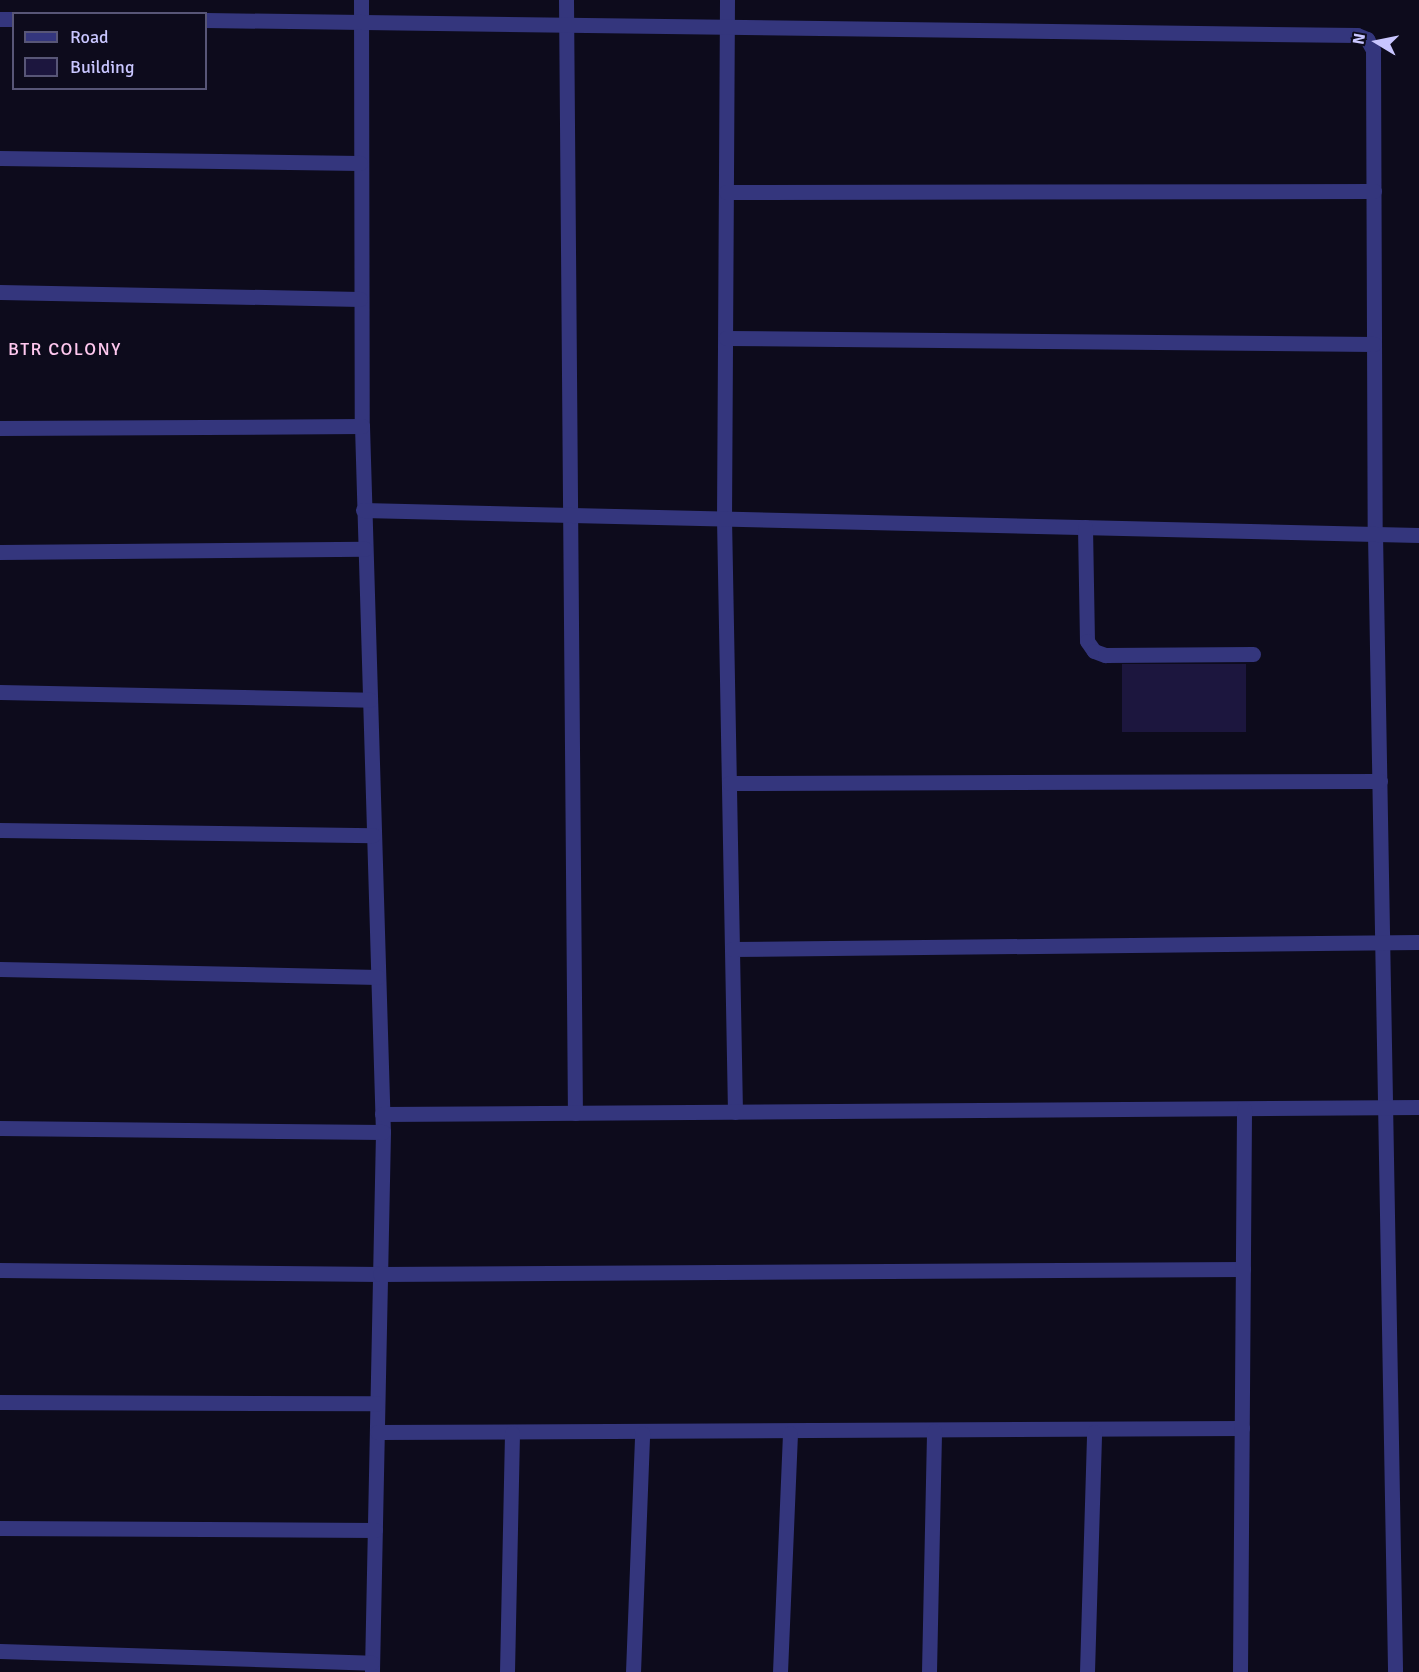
<!DOCTYPE html>
<style>
body{margin:0}
#map{position:relative;width:1419px;height:1672px;overflow:hidden;background:#0d0b1c;font-family:Signika,sans-serif}
div>[style]{position:absolute}
.building>*{inset:0;background:#1c163e;transform-origin:0 0}
.minor>*{height:15px;margin:-7.5px;padding:0 7.5px;transform-origin:7.5px;border-radius:7.5px;background:#34367d}
span{translate:-50% -50%;white-space:nowrap;text-align:center;line-height:1.15;-webkit-text-stroke:5px #0d0b1c;paint-order:stroke}
.neighbourhood-label{font-size:18px;color:#ffc8ef;letter-spacing:1.5px}
.legend{position:absolute;left:12px;top:12px;width:195px;height:78px;box-sizing:border-box;background:#0d0b1c;border:2px solid #585677;margin:0;padding:8px 10px;list-style:none;font-size:18px;color:#c9c6ff}
.legend li{display:flex;align-items:center;gap:12px;height:30px}
.legend b{width:30px;border:2px solid #585677}
.north{position:absolute;left:1347px;top:12px;width:60px;height:60px;-webkit-text-stroke:4px #0d0b1c;paint-order:stroke;rotate:280deg;font-size:16px;font-weight:700;line-height:24px;text-align:center;color:#c9c6ff}
.north::after{content:'';display:block;margin:auto;width:21px;height:27px;background:#c9c6ff;clip-path:polygon(50% 0,100% 100%,50% 72%,0 100%)}
</style>
<div id="map">
<div class="building">
<i style="left:1246px;top:664px;width:68px;height:124px;rotate:90deg"></i>
</div>
<div class="minor">
<i style="left:361px;top:0;width:426px;rotate:89.9deg"></i>
<i style="left:362px;top:426px;width:706px;rotate:88.3deg"></i>
<i style="left:383px;top:1132px;width:540px;rotate:91.17deg"></i>
<i style="left:566px;top:0;width:1113px;rotate:89.54deg"></i>
<i style="left:727px;top:0;width:518px;rotate:90.33deg"></i>
<i style="left:724px;top:518px;width:594px;rotate:88.94deg"></i>
<i style="left:0;top:19px;width:14px"></i>
<i style="left:206px;top:20px;width:1151px;rotate:0.75deg"></i>
<i style="left:1357px;top:35px;width:11px;rotate:22deg"></i>
<i style="left:1367px;top:39px;width:13px;rotate:61deg"></i>
<i style="left:1373px;top:50px;width:484px;rotate:89.8deg"></i>
<i style="left:1375px;top:534px;width:1138px;rotate:88.99deg"></i>
<i style="left:0;top:158px;width:360px;rotate:0.8deg"></i>
<i style="left:726px;top:192px;width:648px;rotate:-0.09deg"></i>
<i style="left:0;top:292px;width:360px;rotate:1.1deg"></i>
<i style="left:726px;top:338px;width:648px;rotate:0.53deg"></i>
<i style="left:0;top:428px;width:362px;rotate:-0.3deg"></i>
<i style="left:363px;top:510px;width:1056px;rotate:1.36deg"></i>
<i style="left:1085px;top:527px;width:114px;rotate:89deg"></i>
<i style="left:1087px;top:641px;width:12px;rotate:55deg"></i>
<i style="left:1094px;top:651px;width:12px;rotate:20deg"></i>
<i style="left:1105px;top:655px;width:148px;rotate:-0.4deg"></i>
<i style="left:0;top:552px;width:365px;rotate:-0.5deg"></i>
<i style="left:0;top:692px;width:370px;rotate:1.2deg"></i>
<i style="left:729px;top:783px;width:651px;rotate:-0.18deg"></i>
<i style="left:0;top:830px;width:373px;rotate:0.8deg"></i>
<i style="left:732px;top:949px;width:687px;rotate:-0.58deg"></i>
<i style="left:0;top:969px;width:378px;rotate:1.2deg"></i>
<i style="left:382px;top:1114px;width:1037px;rotate:-0.39deg"></i>
<i style="left:0;top:1128px;width:383px;rotate:0.6deg"></i>
<i style="left:0;top:1270px;width:380px;rotate:0.6deg"></i>
<i style="left:380px;top:1274px;width:863px;rotate:-0.33deg"></i>
<i style="left:0;top:1402px;width:377px;rotate:0.2deg"></i>
<i style="left:377px;top:1432px;width:865px;rotate:-0.26deg"></i>
<i style="left:0;top:1528px;width:375px;rotate:0.3deg"></i>
<i style="left:0;top:1651px;width:372px;rotate:1.8deg"></i>
<i style="left:507px;top:1672px;width:239px;rotate:-88.8deg"></i>
<i style="left:633px;top:1672px;width:239px;rotate:-87.8deg"></i>
<i style="left:780px;top:1672px;width:239px;rotate:-87.6deg"></i>
<i style="left:929px;top:1672px;width:241px;rotate:-88.8deg"></i>
<i style="left:1087px;top:1672px;width:240px;rotate:-88.3deg"></i>
<i style="left:1240px;top:1672px;width:563px;rotate:-89.59deg"></i>
</div>
<div class="neighbourhood-label">
<span style="left:65px;top:349px">BTR COLONY</span>
</div>
<ul class="legend">
<li><b style="height:8px;background:#34367d"></b>Road</li>
<li><b style="height:16px;background:#1c163e"></b>Building</li>
</ul>
<div class="north">N</div>
</div>
